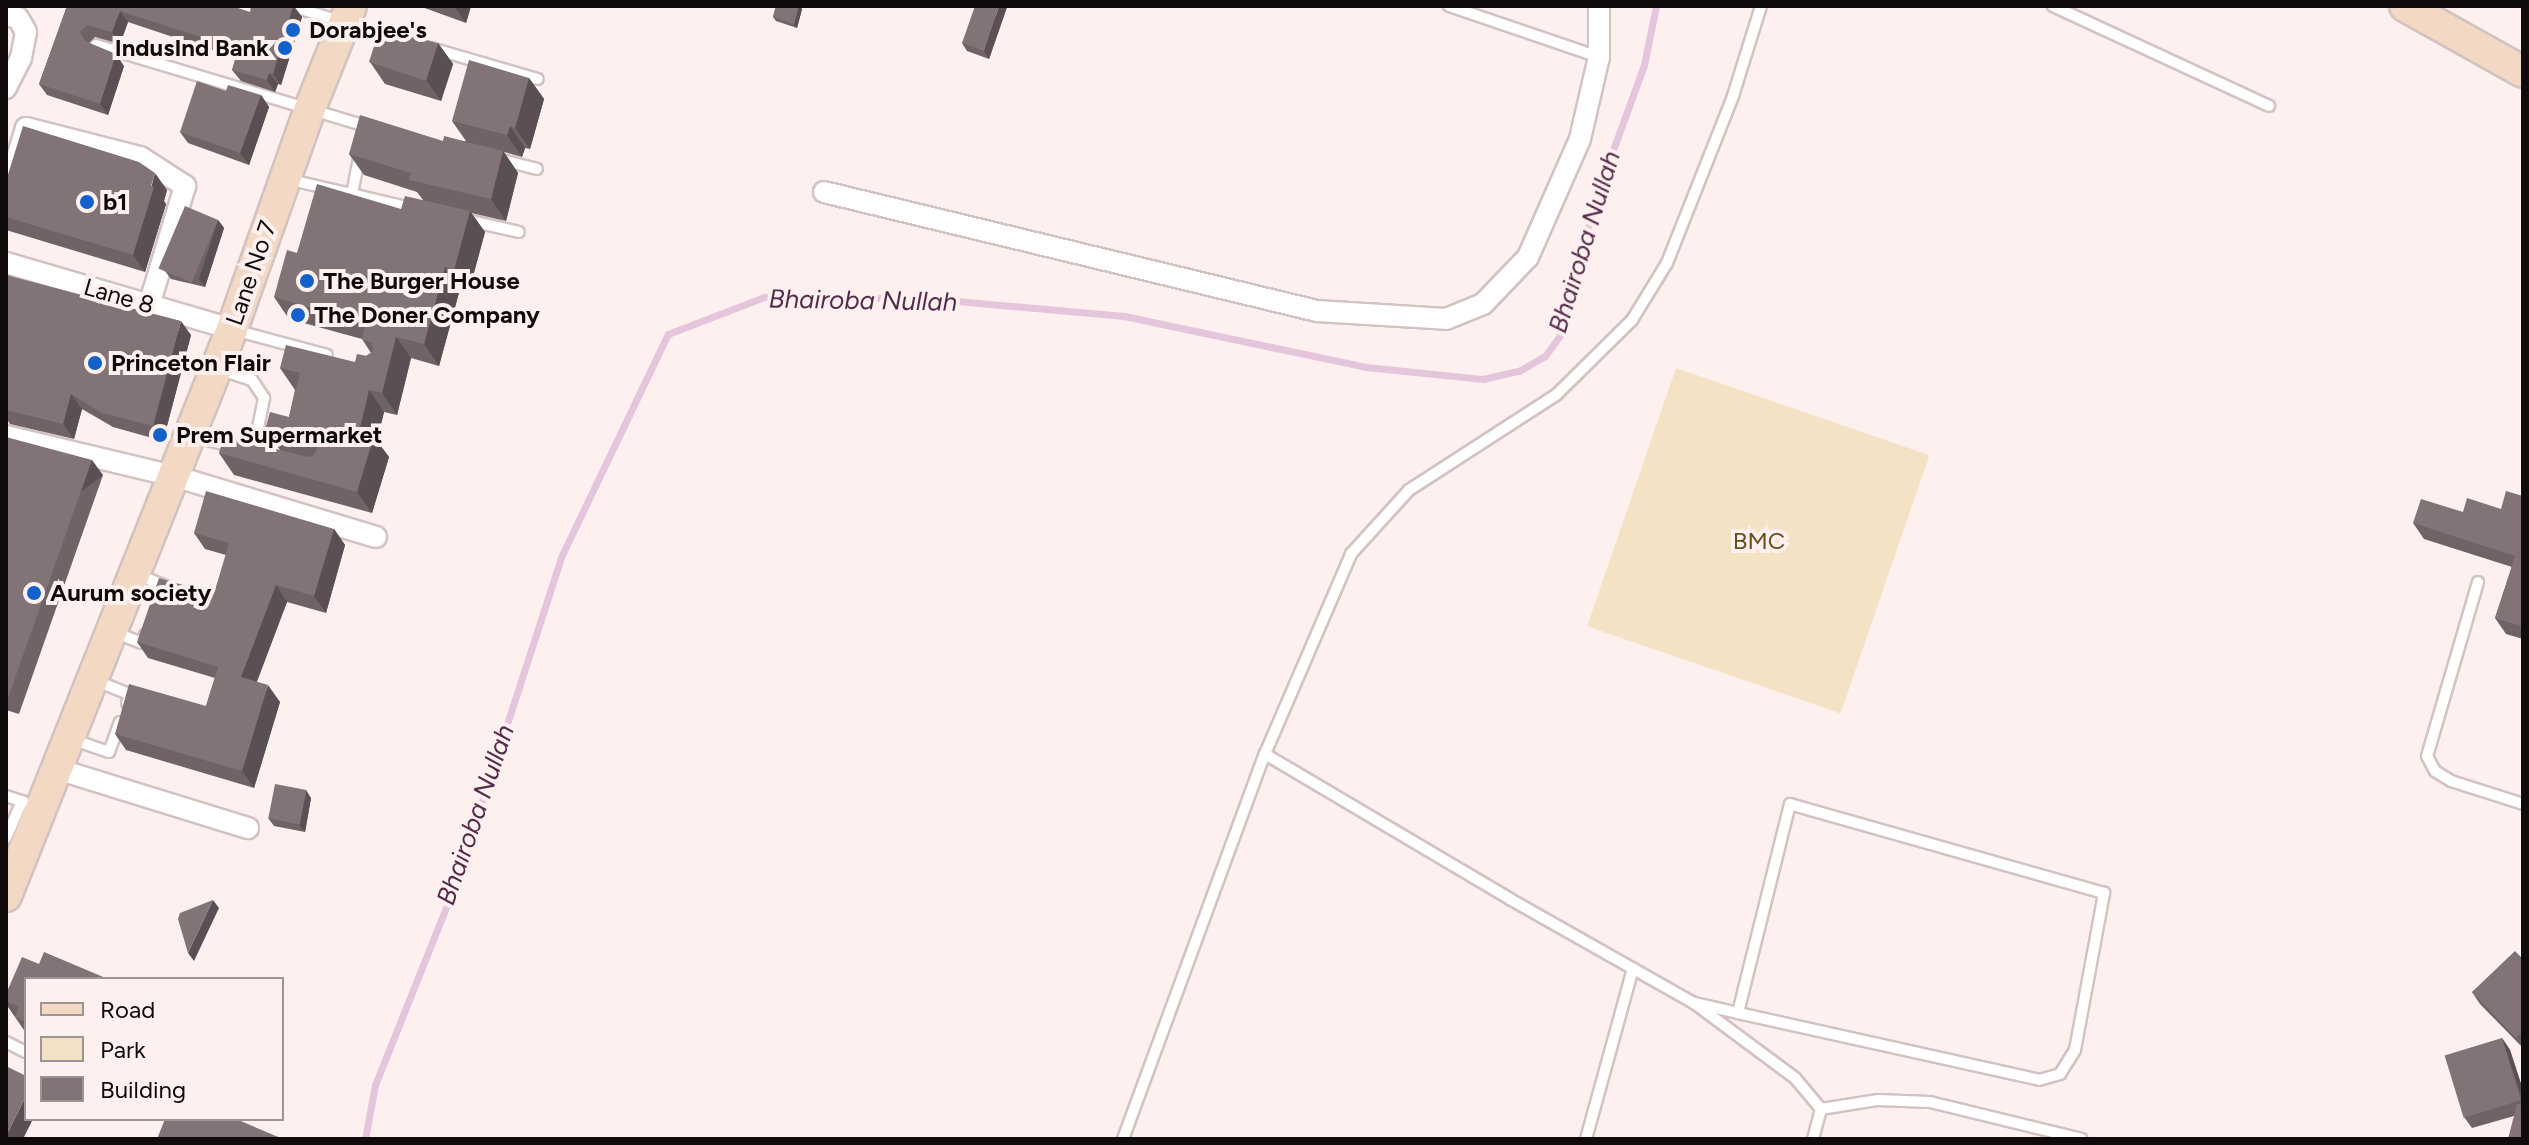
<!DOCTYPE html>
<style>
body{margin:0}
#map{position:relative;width:2529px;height:1145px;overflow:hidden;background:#fdf0ee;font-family:Figtree,sans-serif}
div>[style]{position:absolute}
.green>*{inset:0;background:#f4e2c5;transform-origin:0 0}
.stream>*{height:7px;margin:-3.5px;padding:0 3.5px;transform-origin:3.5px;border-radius:3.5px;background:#e5c5dc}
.roads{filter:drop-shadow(2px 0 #d2c3c1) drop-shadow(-2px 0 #d2c3c1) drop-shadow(0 2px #d2c3c1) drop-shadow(0 -2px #d2c3c1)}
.service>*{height:10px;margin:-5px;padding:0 5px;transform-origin:5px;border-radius:5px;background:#fff}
.minor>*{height:20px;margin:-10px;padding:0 10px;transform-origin:10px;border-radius:10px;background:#fff}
.secondary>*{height:30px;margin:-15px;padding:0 15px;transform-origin:15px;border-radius:15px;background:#f3d8c4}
.wall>*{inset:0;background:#6f6365}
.shaded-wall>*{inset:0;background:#5a5053;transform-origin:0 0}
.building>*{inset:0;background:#817376;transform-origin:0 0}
.dots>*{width:22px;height:22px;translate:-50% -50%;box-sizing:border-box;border:4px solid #fdf0ee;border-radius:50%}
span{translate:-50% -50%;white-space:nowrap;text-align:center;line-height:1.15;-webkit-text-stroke:8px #fdf0ee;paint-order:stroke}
.poi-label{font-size:24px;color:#100b0a;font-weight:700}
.left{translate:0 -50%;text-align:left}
.right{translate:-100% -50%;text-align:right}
.street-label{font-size:24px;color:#100b0a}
.park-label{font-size:24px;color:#6a4e1a}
.water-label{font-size:26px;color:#552b4c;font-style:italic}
.frame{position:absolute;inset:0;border:8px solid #100b0a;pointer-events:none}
.legend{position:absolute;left:24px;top:977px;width:260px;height:144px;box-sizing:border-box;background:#fdf0ee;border:2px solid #9e9493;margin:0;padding:10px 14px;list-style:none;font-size:24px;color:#100b0a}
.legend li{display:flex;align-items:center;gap:16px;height:40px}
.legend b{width:40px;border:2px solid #9e9493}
</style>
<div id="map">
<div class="green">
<i style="left:1676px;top:368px;width:268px;height:273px;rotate:19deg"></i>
</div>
<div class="stream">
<i style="left:365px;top:1139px;width:55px;rotate:-79.5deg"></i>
<i style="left:375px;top:1085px;width:213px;rotate:-68.2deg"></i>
<i style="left:454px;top:887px;width:349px;rotate:-72deg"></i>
<i style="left:562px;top:555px;width:245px;rotate:-64.4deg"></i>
<i style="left:668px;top:334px;width:103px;rotate:-21.1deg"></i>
<i style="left:764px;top:297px;width:158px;rotate:0.4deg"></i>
<i style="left:922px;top:298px;width:203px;rotate:5.1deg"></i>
<i style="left:1124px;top:316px;width:247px;rotate:11.9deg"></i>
<i style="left:1366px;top:367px;width:118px;rotate:5.9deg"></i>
<i style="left:1483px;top:379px;width:37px;rotate:-13deg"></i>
<i style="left:1519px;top:371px;width:30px;rotate:-30deg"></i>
<i style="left:1545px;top:356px;width:32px;rotate:-54deg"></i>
<i style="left:1564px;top:330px;width:43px;rotate:-80.5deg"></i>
<i style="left:1571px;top:288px;width:98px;rotate:-74.5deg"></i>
<i style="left:1597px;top:194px;width:137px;rotate:-70deg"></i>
<i style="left:1644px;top:65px;width:60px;rotate:-78.5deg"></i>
</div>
<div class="roads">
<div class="service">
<i style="left:291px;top:6px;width:106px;rotate:17.1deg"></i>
<i style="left:1449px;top:6px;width:158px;rotate:18.8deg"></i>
<i style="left:2053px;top:6px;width:238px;rotate:24.8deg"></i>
<i style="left:96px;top:45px;width:286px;rotate:16.7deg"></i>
<i style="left:431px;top:48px;width:111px;rotate:16.2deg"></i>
<i style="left:498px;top:159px;width:40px;rotate:14.4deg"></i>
<i style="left:287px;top:179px;width:131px;rotate:13.2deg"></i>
<i style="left:352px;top:194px;width:42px;rotate:-79deg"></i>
<i style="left:466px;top:220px;width:54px;rotate:12.8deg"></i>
<i style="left:234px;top:330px;width:96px;rotate:15deg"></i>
<i style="left:218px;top:369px;width:36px;rotate:18deg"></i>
<i style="left:252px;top:380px;width:22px;rotate:56deg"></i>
<i style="left:264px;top:398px;width:55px;rotate:101.5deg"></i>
<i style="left:192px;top:436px;width:43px;rotate:14.7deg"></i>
<i style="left:136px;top:574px;width:31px;rotate:22deg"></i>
<i style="left:165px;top:586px;width:5px;rotate:112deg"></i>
<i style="left:2478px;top:582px;width:181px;rotate:106.3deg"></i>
<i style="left:2427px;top:756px;width:17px;rotate:62deg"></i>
<i style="left:2435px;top:771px;width:19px;rotate:32deg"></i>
<i style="left:2451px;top:781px;width:76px;rotate:17.7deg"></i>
<i style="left:116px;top:633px;width:28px;rotate:21deg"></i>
<i style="left:142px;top:643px;width:9px;rotate:-69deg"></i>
<i style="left:94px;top:680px;width:40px;rotate:22deg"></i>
<i style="left:131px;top:695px;width:9px;rotate:117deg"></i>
<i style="left:71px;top:739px;width:40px;rotate:18.9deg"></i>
<i style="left:109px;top:752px;width:32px;rotate:-70deg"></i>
<i style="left:1265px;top:754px;width:285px;rotate:30.6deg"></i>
<i style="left:1510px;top:899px;width:211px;rotate:29.5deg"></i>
<i style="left:1694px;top:1003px;width:126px;rotate:36.6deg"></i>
<i style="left:1795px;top:1078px;width:40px;rotate:50deg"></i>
<i style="left:1821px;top:1109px;width:31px;rotate:105deg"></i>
<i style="left:6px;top:796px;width:19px;rotate:18deg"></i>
<i style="left:6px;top:838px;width:40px;rotate:-66.6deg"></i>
<i style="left:1694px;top:1003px;width:45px;rotate:12.8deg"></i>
<i style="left:1738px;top:1013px;width:308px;rotate:12.5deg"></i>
<i style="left:2039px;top:1080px;width:22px;rotate:-16deg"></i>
<i style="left:2060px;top:1074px;width:28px;rotate:-58deg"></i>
<i style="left:2075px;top:1050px;width:160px;rotate:-79.5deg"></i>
<i style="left:2104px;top:893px;width:326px;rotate:-164.2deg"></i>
<i style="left:1790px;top:804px;width:215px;rotate:104deg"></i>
<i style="left:6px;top:1042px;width:22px;rotate:27deg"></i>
<i style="left:1821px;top:1109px;width:58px;rotate:-9deg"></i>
<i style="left:1878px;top:1100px;width:52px;rotate:2.2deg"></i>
<i style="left:1930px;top:1102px;width:156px;rotate:13.7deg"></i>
<i style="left:1123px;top:1139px;width:410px;rotate:-69.8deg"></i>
<i style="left:1265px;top:754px;width:218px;rotate:-66.7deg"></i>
<i style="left:1351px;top:554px;width:86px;rotate:-47.8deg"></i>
<i style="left:1409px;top:490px;width:175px;rotate:-32.9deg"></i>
<i style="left:1556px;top:395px;width:107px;rotate:-44.6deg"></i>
<i style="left:1632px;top:320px;width:67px;rotate:-58.4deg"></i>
<i style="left:1667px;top:263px;width:180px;rotate:-68.4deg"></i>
<i style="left:1733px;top:96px;width:94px;rotate:-72.7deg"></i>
<i style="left:1586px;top:1139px;width:177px;rotate:-74.6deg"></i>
</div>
<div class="minor">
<i style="left:6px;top:15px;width:12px;rotate:14deg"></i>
<i style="left:18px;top:18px;width:16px;rotate:60deg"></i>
<i style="left:26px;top:32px;width:26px;rotate:101deg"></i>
<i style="left:21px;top:58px;width:34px;rotate:117deg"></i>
<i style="left:824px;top:192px;width:507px;rotate:13.57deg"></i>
<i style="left:1317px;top:311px;width:129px;rotate:3.5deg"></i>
<i style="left:1446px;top:319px;width:40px;rotate:-22deg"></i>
<i style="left:1483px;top:304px;width:65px;rotate:-46.2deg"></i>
<i style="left:1528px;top:257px;width:129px;rotate:-66.2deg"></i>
<i style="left:1580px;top:139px;width:84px;rotate:-77deg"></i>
<i style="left:1599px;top:57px;width:51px;rotate:-90deg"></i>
<i style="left:6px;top:194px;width:69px;rotate:-73.1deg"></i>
<i style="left:26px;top:128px;width:118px;rotate:14.3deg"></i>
<i style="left:140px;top:157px;width:54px;rotate:32.8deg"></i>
<i style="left:185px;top:186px;width:124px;rotate:106.8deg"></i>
<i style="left:6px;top:263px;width:235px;rotate:16.3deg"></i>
<i style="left:6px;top:436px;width:173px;rotate:13.4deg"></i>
<i style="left:174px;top:476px;width:211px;rotate:16.8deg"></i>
<i style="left:57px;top:769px;width:200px;rotate:17.2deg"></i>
</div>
<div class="secondary">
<i style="left:2405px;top:6px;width:135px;rotate:29.2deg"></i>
<i style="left:6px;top:896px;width:610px;rotate:-68.27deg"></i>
<i style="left:232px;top:329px;width:231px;rotate:-70.5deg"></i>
<i style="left:309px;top:111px;width:113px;rotate:-68.2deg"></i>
</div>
</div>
<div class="wall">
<i style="clip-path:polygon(67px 6px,250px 12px,294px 6px,302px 17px,281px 85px,278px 84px,275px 92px,241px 81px,232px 70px,236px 58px,128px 22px,120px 44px,95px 37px,89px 43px,124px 66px,108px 115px,47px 95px,39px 84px)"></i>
<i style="clip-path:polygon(419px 6px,471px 6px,466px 23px)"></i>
<i style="clip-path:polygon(776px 6px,801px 6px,802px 9px,797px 28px,776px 21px,773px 17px)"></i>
<i style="clip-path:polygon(1007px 7px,989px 59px,967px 51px,962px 43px)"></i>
<i style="clip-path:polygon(438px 43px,453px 64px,441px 101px,385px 84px,370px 62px)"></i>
<i style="clip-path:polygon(529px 78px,544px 99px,530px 149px,525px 148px,522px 157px,504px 152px,518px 173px,506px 221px,471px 213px,485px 232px,469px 291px,460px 289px,439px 366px,411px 358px,397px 415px,384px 412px,377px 441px,389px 457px,372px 513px,234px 475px,219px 453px,280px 450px,265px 430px,289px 417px,295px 390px,280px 368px,355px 362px,371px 353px,362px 339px,289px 319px,274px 297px,297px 253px,423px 200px,417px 192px,364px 175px,349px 154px,443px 141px,466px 141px,452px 121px)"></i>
<i style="clip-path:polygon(261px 95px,269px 107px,249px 165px,188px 143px,180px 132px)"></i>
<i style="clip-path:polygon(6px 181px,167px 190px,164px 201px,166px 204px,145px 272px,6px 230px)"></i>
<i style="clip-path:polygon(218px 220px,224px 228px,205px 287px,171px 279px,165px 271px)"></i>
<i style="clip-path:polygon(6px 275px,191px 335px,163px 441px,113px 427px,82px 409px,74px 439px,10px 424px,6px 418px)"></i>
<i style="clip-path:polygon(6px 437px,103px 475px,19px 714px,6px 710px)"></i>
<i style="clip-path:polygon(2523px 496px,2523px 639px,2506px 634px,2495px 618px,2512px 567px,2424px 539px,2413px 523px,2463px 512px,2501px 509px)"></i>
<i style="clip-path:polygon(334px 529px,345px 545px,326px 613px,287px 602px,257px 682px,280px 702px,254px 788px,126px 750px,115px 734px,206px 706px,215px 678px,148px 658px,137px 642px,214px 594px,226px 555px,205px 549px,194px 533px)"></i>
<i style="clip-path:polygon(311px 798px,305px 832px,274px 826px,268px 818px)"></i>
<i style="clip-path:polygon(2523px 959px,2523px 1048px,2480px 1004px,2472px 992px)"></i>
<i style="clip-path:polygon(39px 964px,108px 979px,26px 979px,26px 1033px,6px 1004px,6px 994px)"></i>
<i style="clip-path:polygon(2502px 1038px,2510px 1050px,2523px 1090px,2523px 1139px,2514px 1116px,2472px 1128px,2464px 1117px)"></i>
</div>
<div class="shaded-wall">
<i style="clip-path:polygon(293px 6px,302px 17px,281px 85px,273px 74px)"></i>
<i style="clip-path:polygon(454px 6px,471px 6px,466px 23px)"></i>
<i style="clip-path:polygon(799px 6px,802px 9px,797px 28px,794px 24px)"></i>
<i style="clip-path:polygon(999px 6px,1006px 6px,1007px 7px,989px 59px,984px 51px)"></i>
<i style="clip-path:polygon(120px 11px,128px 22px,120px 44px,112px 32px)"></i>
<i style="clip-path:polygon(438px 43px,453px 64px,441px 101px,426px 80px)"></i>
<i style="clip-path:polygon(116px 54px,124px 66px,108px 115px,100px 104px)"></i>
<i style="clip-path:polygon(269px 73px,278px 84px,275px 92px,267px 80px)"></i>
<i style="clip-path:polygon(529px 78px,544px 99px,530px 149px,515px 128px)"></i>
<i style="clip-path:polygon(261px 95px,269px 107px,249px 165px,240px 153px)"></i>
<i style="clip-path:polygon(510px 126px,525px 148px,522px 157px,507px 135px)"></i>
<i style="clip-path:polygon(503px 151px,518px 173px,506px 221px,491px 199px)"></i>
<i style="clip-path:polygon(155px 173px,167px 190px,164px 201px,166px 204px,145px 272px,133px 255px)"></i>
<i style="clip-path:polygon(470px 211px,485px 232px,469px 291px,454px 270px)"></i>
<i style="clip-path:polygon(218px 220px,224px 228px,205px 287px,199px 279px)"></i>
<i style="clip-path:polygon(445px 267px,460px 289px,439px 366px,424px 344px)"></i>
<i style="clip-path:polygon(181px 321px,191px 335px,163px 441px,153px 426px)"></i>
<i style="clip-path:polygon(396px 337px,411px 358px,397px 415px,382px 393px)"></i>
<i style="clip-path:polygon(369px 390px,384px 412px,377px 441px,389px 457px,372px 513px,357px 492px,359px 432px)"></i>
<i style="clip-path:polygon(71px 394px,82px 409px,74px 439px,63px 424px)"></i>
<i style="left:92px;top:460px;width:19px;height:252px;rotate:54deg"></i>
<i style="clip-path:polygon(334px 529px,345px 545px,326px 613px,314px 596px)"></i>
<i style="clip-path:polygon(276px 585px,287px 602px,252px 693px,241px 677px)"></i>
<i style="clip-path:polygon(268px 685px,280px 702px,254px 788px,242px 771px)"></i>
<i style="clip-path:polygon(306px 790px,311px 798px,305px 832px,299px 824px)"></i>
<i style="clip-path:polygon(213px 900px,219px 908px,194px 961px,188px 953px)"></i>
<i style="clip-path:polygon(2502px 1038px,2510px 1050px,2523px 1090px,2523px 1102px)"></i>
<i style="clip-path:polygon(26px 1096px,26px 1119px,33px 1119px,23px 1139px,6px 1139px,6px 1136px)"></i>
</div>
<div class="building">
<i style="clip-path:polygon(67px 6px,232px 6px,250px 12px,251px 6px,293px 6px,273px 74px,269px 73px,267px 80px,232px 70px,238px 49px,120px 11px,112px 32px,87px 25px,80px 32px,85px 41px,116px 54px,100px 104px,39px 84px)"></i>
<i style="clip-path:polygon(776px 6px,799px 6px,794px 24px,773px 17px)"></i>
<i style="clip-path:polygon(975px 6px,999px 6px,984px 51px,962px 43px)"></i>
<i style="left:381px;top:25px;width:60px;height:39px;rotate:18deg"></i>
<i style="clip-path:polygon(469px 60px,529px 78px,515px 128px,510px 126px,507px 135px,452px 121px)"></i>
<i style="clip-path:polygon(197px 81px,226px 91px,228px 85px,261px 95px,240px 153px,180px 132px)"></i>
<i style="clip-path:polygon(360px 115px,443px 141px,444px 136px,503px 151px,491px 199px,409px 180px,411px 173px,349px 154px)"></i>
<i style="clip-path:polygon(23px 126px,139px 162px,155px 173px,151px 186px,154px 187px,133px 255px,6px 217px,6px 181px)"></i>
<i style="clip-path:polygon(317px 184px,401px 209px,405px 196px,470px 211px,454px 270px,445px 267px,424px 344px,396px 337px,382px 393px,369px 390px,359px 432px,374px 436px,357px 492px,219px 453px,224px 435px,307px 457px,314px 455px,317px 448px,312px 442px,265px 430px,270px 412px,289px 417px,300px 373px,280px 368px,286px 345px,355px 362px,357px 354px,367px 356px,373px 351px,372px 343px,362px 339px,366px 323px,274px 297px,287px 250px,297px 253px)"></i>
<i style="left:185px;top:206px;width:36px;height:68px;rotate:23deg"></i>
<i style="clip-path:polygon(6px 275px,181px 321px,153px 426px,102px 413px,71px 394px,63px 424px,6px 410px)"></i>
<i style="clip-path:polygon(6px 437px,92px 460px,8px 698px,6px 698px)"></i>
<i style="clip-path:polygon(206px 491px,334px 529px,314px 596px,276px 585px,241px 677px,268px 685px,242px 771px,115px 734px,129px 684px,206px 706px,218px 667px,137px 642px,159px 578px,214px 594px,229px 543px,194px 533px)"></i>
<i style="clip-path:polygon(2506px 491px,2523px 496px,2523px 627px,2495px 618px,2515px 556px,2413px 523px,2421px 499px,2463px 512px,2467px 498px,2501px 509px)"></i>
<i style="left:275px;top:784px;width:32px;height:35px;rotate:11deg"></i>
<i style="clip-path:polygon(213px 900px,188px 953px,178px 919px,180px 913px)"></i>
<i style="clip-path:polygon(2515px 951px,2523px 959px,2523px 1032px,2516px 1038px,2472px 992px)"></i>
<i style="clip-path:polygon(44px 952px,108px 979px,26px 979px,26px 1022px,15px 1017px,19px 1007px,6px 1001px,6px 994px,22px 957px,39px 964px)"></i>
<i style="left:2502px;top:1038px;width:65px;height:60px;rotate:73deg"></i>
<i style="clip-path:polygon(6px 1066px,26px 1076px,26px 1096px,6px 1136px)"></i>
<i style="clip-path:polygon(2517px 1104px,2523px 1105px,2523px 1139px,2508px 1139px)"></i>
<i style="clip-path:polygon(165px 1119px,236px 1119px,283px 1139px,157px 1139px)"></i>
</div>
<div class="dots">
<i style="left:293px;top:30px;background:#1361cb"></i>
<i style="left:285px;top:48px;background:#1361cb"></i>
<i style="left:87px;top:202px;background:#1361cb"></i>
<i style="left:307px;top:281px;background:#1361cb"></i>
<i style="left:298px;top:315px;background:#1361cb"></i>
<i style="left:95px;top:363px;background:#1361cb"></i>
<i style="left:160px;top:435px;background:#1361cb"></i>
<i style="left:34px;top:593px;background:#1361cb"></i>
</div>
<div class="poi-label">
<span class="left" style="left:309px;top:30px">Dorabjee's</span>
<span class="right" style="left:269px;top:48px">IndusInd Bank</span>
<span class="left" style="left:103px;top:202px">b1</span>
<span class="left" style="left:323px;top:281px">The Burger House</span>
<span class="left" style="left:314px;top:315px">The Doner Company</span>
<span class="left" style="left:111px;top:363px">Princeton Flair</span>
<span class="left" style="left:176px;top:435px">Prem Supermarket</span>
<span class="left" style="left:50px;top:593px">Aurum society</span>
</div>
<div class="street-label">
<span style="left:251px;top:273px;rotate:-71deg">Lane No 7</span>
<span style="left:119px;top:296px;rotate:16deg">Lane 8</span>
</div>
<div class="park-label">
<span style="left:1759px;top:541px">BMC</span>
</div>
<div class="water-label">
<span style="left:1585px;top:242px;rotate:-73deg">Bhairoba Nullah</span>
<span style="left:863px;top:301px;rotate:1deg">Bhairoba Nullah</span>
<span style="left:476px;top:815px;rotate:-71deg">Bhairoba Nullah</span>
</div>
<div class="frame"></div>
<ul class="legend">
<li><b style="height:10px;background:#f3d8c4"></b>Road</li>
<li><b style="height:22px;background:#f4e2c5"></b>Park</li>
<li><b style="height:22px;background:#817376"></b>Building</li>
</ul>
</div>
